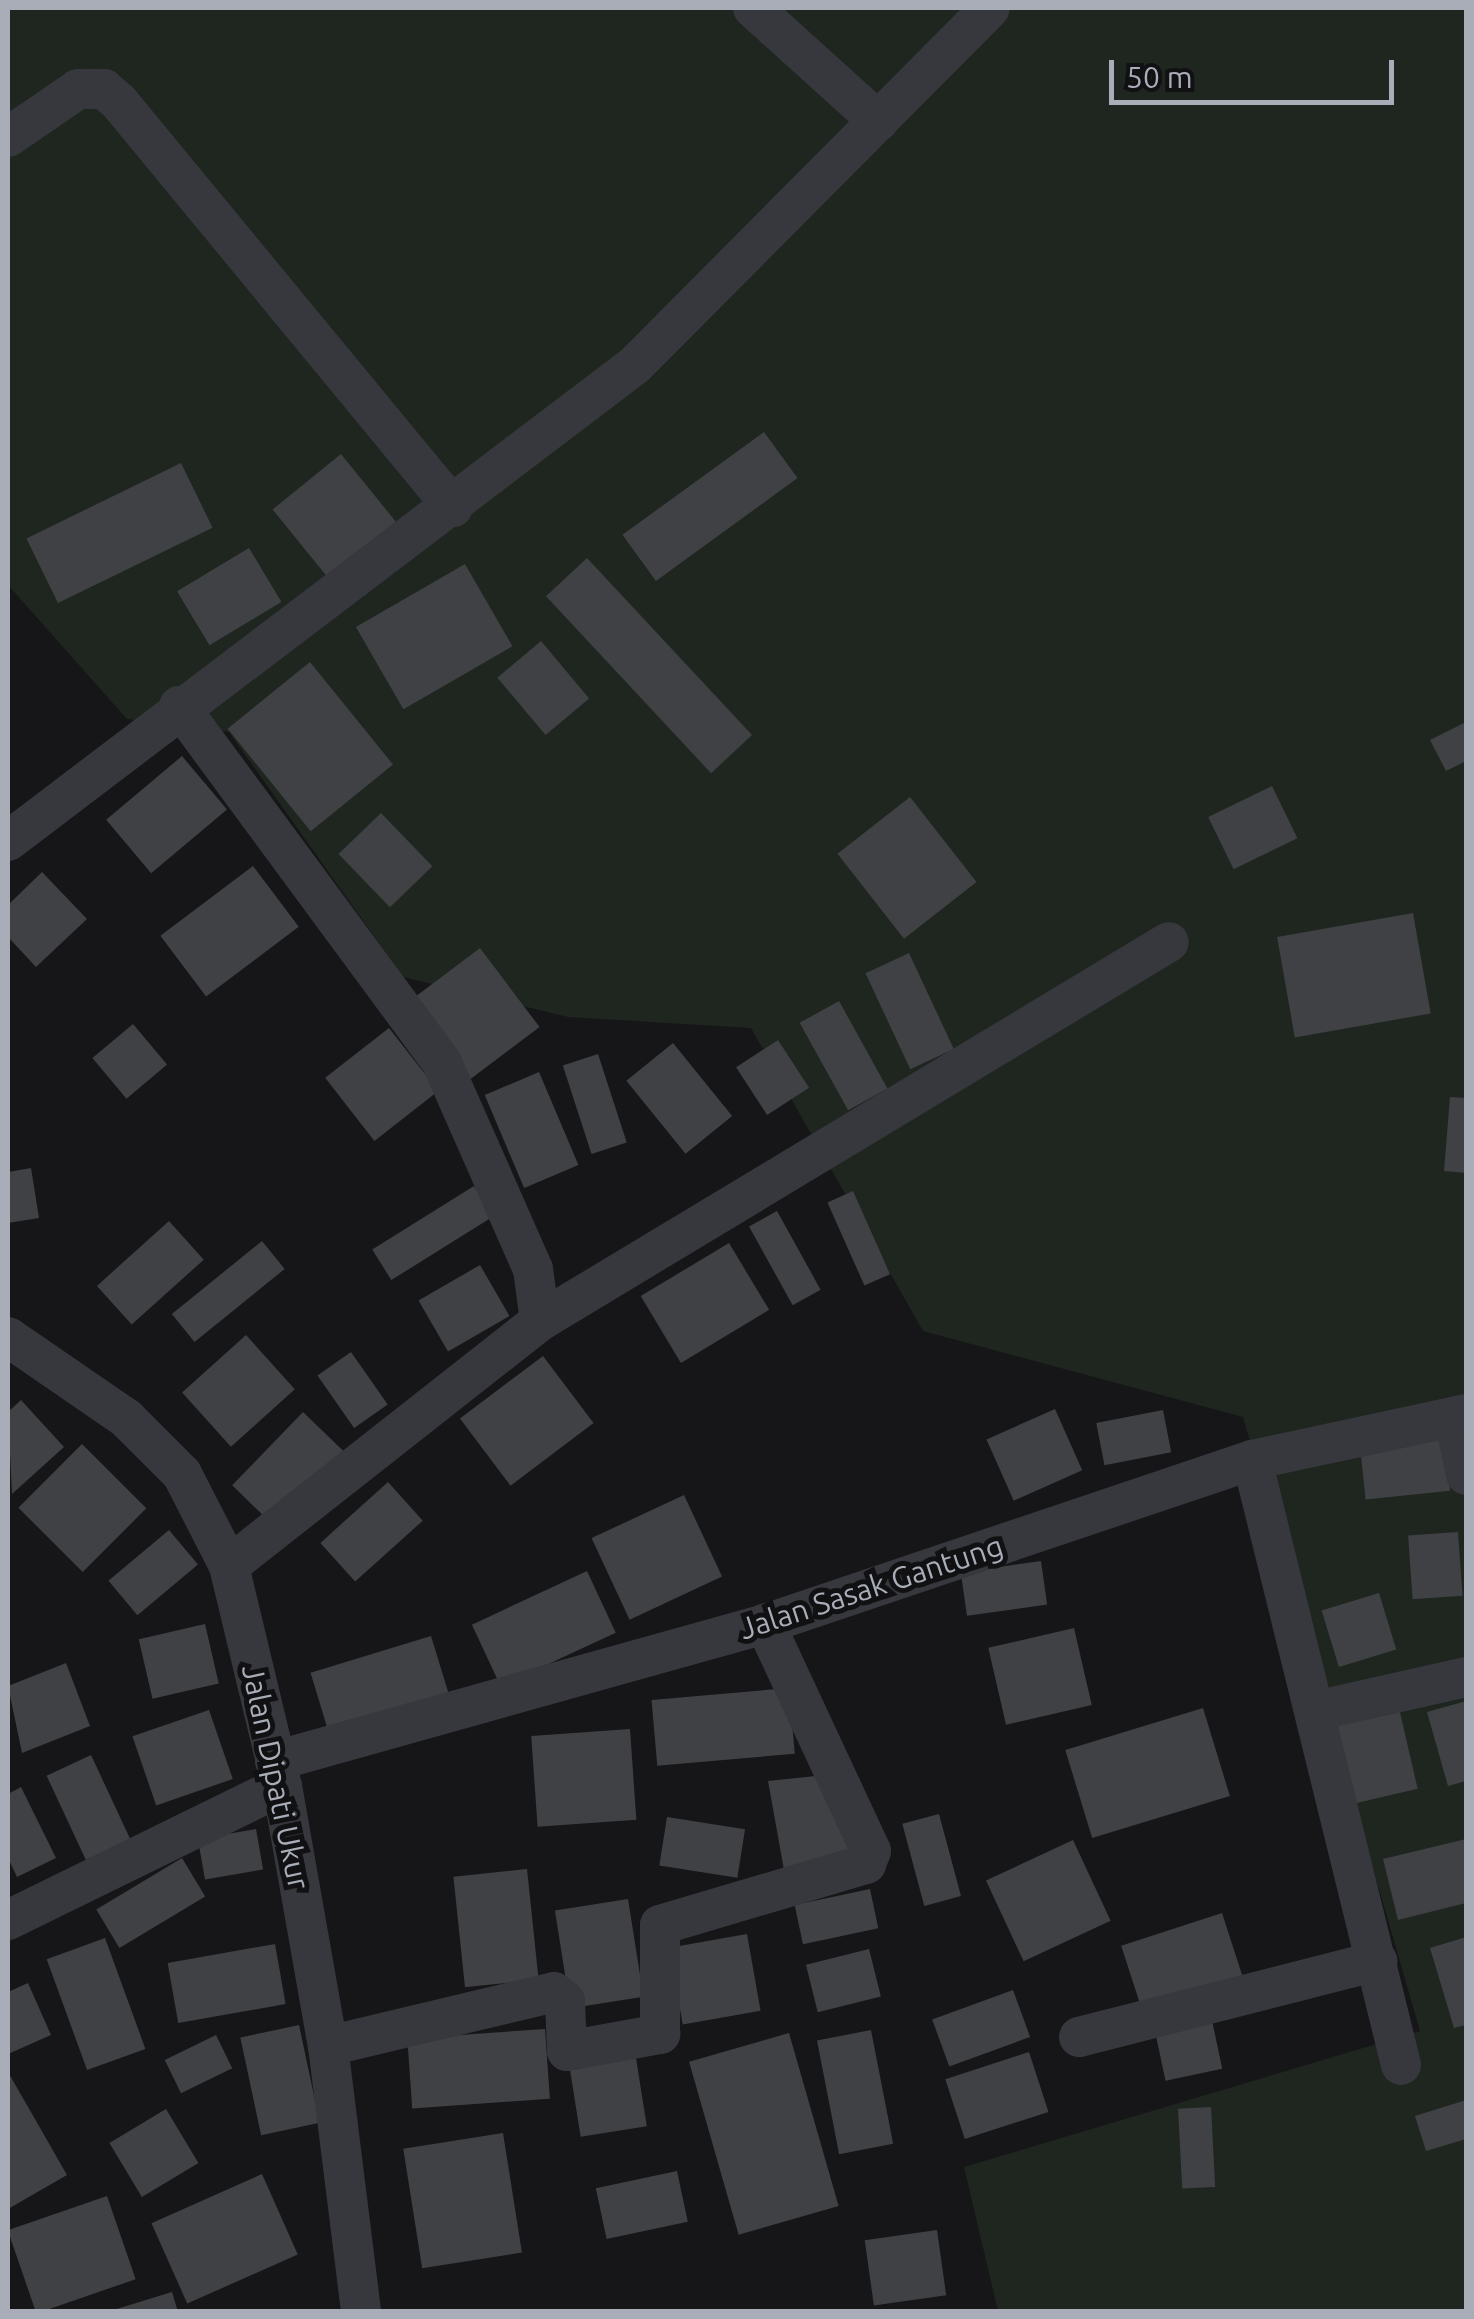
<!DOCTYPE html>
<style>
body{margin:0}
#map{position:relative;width:1474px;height:2319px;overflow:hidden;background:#161618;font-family:Ubuntu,sans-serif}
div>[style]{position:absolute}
.green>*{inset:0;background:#1e261f}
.building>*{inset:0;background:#404145;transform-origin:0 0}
.minor>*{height:40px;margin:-20px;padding:0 20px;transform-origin:20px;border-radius:20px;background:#37383d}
span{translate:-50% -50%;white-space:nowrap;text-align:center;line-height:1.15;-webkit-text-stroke:10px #111113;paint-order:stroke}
.street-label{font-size:30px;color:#a8adb8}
.frame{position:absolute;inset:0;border:10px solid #a8adb8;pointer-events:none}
.scale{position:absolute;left:1109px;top:60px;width:285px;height:45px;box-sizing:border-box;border:5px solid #a8adb8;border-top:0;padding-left:12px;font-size:30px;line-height:35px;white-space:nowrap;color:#a8adb8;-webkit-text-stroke:8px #111113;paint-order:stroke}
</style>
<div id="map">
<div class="green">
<i style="clip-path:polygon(8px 8px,1466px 8px,1466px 2311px,998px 2311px,964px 2167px,1420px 2031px,1243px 1417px,923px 1331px,751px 1028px,568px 1017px,403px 977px,229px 732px,127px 719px,8px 585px)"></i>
</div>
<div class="building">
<i style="left:764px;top:432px;width:57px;height:175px;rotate:54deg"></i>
<i style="left:341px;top:454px;width:87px;height:88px;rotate:51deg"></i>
<i style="left:181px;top:463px;width:72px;height:172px;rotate:64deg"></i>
<i style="left:249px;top:548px;width:63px;height:84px;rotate:59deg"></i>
<i style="left:587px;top:558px;width:242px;height:56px;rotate:47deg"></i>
<i style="left:465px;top:564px;width:95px;height:126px;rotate:60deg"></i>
<i style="left:541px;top:641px;width:75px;height:57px;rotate:50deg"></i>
<i style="left:310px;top:662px;width:132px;height:106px;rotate:51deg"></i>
<i style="clip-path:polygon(1466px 722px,1466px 761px,1446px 771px,1430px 740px)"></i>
<i style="left:182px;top:756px;width:70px;height:99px;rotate:50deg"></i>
<i style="left:1272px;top:786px;width:58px;height:71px;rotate:64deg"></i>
<i style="left:910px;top:797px;width:108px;height:92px;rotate:52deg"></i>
<i style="left:381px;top:813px;width:74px;height:59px;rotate:46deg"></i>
<i style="left:253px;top:866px;width:76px;height:116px;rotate:53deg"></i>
<i style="clip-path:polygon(42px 872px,87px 919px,36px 967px,8px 937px,8px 905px)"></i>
<i style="left:1413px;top:913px;width:102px;height:138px;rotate:80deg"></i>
<i style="left:480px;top:948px;width:99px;height:86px;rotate:53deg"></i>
<i style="left:909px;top:953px;width:106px;height:48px;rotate:65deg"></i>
<i style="left:839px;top:1001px;width:100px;height:45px;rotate:61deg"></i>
<i style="left:133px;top:1024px;width:53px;height:53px;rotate:50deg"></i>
<i style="left:389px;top:1028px;width:80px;height:81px;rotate:52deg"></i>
<i style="left:778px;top:1040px;width:57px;height:50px;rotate:57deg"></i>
<i style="left:673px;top:1043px;width:94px;height:60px;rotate:51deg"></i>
<i style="left:598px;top:1054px;width:93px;height:37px;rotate:72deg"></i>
<i style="left:539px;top:1072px;width:101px;height:59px;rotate:67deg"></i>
<i style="clip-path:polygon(1450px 1097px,1466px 1098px,1466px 1173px,1444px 1171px)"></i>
<i style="clip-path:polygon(31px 1168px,39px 1218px,8px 1223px,8px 1172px)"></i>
<i style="left:474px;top:1186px;width:36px;height:120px;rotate:58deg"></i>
<i style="left:853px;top:1191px;width:91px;height:28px;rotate:66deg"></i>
<i style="left:777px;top:1211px;width:90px;height:32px;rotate:61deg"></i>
<i style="left:169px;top:1221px;width:52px;height:97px;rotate:48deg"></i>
<i style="left:262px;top:1241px;width:36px;height:116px;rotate:51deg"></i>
<i style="left:729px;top:1243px;width:78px;height:103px;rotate:59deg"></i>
<i style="left:480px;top:1265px;width:59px;height:71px;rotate:60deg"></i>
<i style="left:246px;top:1335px;width:73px;height:86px;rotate:48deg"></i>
<i style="left:351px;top:1352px;width:64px;height:41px;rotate:55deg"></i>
<i style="left:543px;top:1356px;width:84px;height:104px;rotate:53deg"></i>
<i style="clip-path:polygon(21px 1400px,64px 1447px,12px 1494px,8px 1412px)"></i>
<i style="left:1055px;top:1409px;width:67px;height:75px;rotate:66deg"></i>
<i style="left:1163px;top:1410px;width:43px;height:68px;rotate:79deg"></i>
<i style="left:303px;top:1412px;width:59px;height:102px;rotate:44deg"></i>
<i style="left:1444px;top:1432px;width:59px;height:85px;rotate:84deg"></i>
<i style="left:82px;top:1444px;width:91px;height:90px;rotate:45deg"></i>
<i style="left:388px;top:1482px;width:52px;height:91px;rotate:48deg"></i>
<i style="left:684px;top:1495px;width:90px;height:102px;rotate:65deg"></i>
<i style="left:169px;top:1530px;width:45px;height:79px;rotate:50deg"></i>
<i style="left:1458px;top:1532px;width:64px;height:50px;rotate:86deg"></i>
<i style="left:1041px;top:1561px;width:44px;height:81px;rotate:82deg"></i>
<i style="left:587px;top:1571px;width:68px;height:127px;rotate:65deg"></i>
<i style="left:1379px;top:1593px;width:59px;height:60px;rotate:73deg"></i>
<i style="left:205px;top:1624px;width:61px;height:68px;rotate:77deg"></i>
<i style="left:1074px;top:1628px;width:79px;height:88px;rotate:77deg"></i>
<i style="left:431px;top:1636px;width:61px;height:126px;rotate:73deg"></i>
<i style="clip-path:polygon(66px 1663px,90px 1726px,22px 1753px,8px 1686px)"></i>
<i style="left:789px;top:1688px;width:66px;height:138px;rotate:85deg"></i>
<i style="clip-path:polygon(1466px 1701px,1466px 1781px,1448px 1786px,1427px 1712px)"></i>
<i style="left:1203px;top:1708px;width:92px;height:144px;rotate:73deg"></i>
<i style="left:1399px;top:1708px;width:83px;height:65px;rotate:77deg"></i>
<i style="left:209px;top:1710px;width:73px;height:81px;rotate:71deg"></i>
<i style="left:630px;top:1729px;width:91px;height:99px;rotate:86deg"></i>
<i style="left:91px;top:1755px;width:93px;height:49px;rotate:65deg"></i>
<i style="clip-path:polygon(825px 1775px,852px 1858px,784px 1870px,768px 1781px)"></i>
<i style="clip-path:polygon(21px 1787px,56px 1858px,17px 1877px,8px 1858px,8px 1794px)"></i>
<i style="left:939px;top:1814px;width:85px;height:38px;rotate:75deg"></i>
<i style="left:667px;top:1817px;width:79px;height:49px;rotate:9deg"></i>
<i style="left:256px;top:1829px;width:41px;height:59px;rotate:80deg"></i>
<i style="clip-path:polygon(1466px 1839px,1466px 1903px,1398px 1920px,1383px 1859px)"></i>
<i style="left:1073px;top:1840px;width:89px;height:96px;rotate:65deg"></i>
<i style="left:182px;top:1858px;width:45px;height:100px;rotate:59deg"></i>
<i style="left:527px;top:1869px;width:111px;height:74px;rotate:84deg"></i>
<i style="left:870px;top:1889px;width:40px;height:77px;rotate:78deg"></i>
<i style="left:628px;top:1899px;width:99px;height:74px;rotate:81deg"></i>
<i style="left:1222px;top:1913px;width:73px;height:106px;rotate:72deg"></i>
<i style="left:747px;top:1934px;width:78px;height:79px;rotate:80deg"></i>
<i style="clip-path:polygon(1466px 1937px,1466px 2025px,1454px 2028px,1430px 1948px)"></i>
<i style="left:105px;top:1938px;width:118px;height:62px;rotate:70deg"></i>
<i style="left:275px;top:1944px;width:61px;height:109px;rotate:80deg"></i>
<i style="left:869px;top:1949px;width:49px;height:65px;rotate:76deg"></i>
<i style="clip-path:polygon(28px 1983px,51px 2035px,8px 2054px,8px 1992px)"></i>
<i style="left:1013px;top:1990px;width:50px;height:86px;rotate:70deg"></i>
<i style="left:1210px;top:2011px;width:59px;height:58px;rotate:78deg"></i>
<i style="left:299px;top:2025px;width:100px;height:60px;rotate:78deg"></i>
<i style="left:545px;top:2029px;width:70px;height:138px;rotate:86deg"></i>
<i style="left:871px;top:2030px;width:116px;height:55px;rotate:79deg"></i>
<i style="left:789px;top:2033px;width:180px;height:104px;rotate:74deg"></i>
<i style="left:216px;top:2035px;width:37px;height:57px;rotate:64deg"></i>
<i style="left:1029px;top:2052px;width:63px;height:88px;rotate:72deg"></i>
<i style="left:636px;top:2058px;width:69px;height:67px;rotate:81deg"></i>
<i style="clip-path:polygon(8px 2072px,67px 2175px,8px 2209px)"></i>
<i style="clip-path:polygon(1466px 2100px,1466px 2139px,1426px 2151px,1415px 2116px)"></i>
<i style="left:1211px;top:2107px;width:80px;height:33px;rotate:87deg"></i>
<i style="left:166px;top:2109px;width:63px;height:66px;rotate:59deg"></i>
<i style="left:503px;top:2133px;width:121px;height:101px;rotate:81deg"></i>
<i style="left:677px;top:2171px;width:52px;height:83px;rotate:78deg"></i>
<i style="left:262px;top:2174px;width:88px;height:121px;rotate:66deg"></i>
<i style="left:107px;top:2196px;width:88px;height:105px;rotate:71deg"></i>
<i style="left:937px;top:2230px;width:66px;height:73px;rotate:82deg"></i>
<i style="clip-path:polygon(172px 2292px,178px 2312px,111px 2312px,110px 2311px)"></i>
</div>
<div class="minor">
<i style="left:753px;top:8px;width:169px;rotate:42.1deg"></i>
<i style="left:8px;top:137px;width:85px;rotate:-34.4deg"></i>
<i style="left:78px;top:89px;width:26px"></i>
<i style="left:104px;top:89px;width:20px;rotate:41deg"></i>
<i style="left:119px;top:102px;width:525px;rotate:50.49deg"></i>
<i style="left:179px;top:706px;width:443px;rotate:53.6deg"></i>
<i style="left:442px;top:1063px;width:225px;rotate:66.2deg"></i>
<i style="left:533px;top:1269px;width:52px;rotate:82.3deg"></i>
<i style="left:540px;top:1321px;width:396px;rotate:141.8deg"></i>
<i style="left:8px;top:841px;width:787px;rotate:-37.2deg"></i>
<i style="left:635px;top:365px;width:503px;rotate:-45.16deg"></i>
<i style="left:540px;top:1321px;width:734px;rotate:-31.07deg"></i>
<i style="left:8px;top:1337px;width:143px;rotate:34.5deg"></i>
<i style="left:126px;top:1418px;width:79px;rotate:45deg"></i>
<i style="left:182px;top:1474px;width:103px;rotate:62.9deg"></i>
<i style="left:229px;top:1566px;width:226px;rotate:76.5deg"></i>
<i style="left:282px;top:1786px;width:264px;rotate:80deg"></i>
<i style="left:328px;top:2046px;width:268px;rotate:82.9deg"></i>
<i style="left:1454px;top:1417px;width:59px;rotate:78.3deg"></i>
<i style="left:1252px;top:1460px;width:623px;rotate:76.16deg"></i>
<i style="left:1315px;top:1711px;width:155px;rotate:-12.7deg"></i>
<i style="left:275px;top:1761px;width:509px;rotate:-15.62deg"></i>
<i style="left:765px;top:1624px;width:514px;rotate:-18.61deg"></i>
<i style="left:1252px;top:1460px;width:219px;rotate:-12.1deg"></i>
<i style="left:8px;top:1920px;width:305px;rotate:-26.1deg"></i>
<i style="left:1079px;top:2037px;width:308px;rotate:-14.3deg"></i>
<i style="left:328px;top:2046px;width:232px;rotate:-13.4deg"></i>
<i style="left:554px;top:1992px;width:14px;rotate:39deg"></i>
<i style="left:565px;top:2001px;width:50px;rotate:87.7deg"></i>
<i style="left:567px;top:2051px;width:95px;rotate:-10.4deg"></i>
<i style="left:660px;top:2034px;width:109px;rotate:-90deg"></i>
<i style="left:660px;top:1925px;width:215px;rotate:-16.5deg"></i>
<i style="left:866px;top:1864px;width:14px;rotate:-69deg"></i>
<i style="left:871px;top:1851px;width:251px;rotate:-115deg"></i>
</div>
<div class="street-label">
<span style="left:871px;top:1587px;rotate:-18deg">Jalan Sasak Gantung</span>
<span style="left:276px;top:1777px;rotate:78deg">Jalan Dipati Ukur</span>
</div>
<div class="frame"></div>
<div class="scale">50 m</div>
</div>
